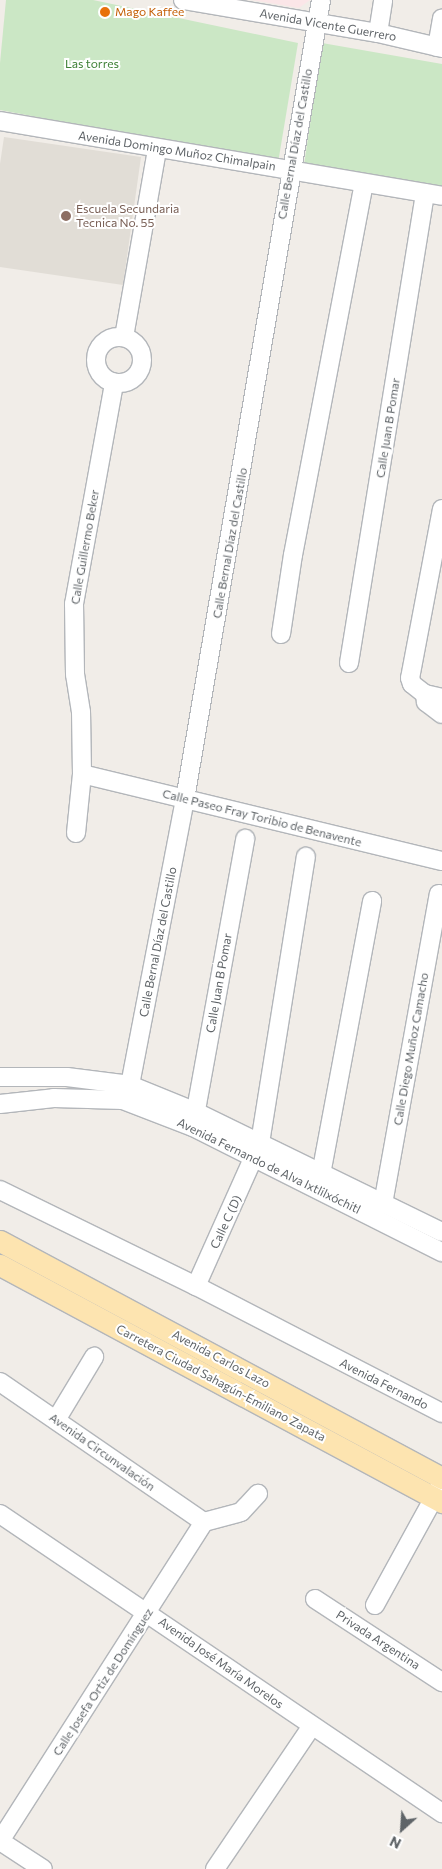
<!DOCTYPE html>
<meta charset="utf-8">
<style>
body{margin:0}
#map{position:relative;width:442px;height:1869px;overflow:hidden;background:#f1ede8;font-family:Commissioner,sans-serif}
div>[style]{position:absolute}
.education>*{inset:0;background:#e1ddd6}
.medical>*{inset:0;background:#fbe6e8}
.green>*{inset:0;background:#cbe7c5}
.roads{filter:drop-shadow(1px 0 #b3b6ba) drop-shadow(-1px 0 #b3b6ba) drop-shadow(0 1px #b3b6ba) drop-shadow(0 -1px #b3b6ba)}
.minor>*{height:18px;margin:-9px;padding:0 9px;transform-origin:9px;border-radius:9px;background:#fff}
.minor>.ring{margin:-9px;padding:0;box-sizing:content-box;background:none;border:18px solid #fff;border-radius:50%}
.major>*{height:21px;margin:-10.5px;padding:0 10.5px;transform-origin:10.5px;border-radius:10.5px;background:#fde4b0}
.dots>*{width:14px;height:14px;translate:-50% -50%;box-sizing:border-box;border:2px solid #fff;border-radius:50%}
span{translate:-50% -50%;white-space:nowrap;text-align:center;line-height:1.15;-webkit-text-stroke:4px #fff;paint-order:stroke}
.food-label{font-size:12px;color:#c56008}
.left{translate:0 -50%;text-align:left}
.street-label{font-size:12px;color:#5f6468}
.park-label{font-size:12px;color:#3e8036}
.education-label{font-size:12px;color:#785e54}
.north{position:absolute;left:377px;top:1804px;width:50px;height:50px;-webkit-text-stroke:4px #fff;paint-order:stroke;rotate:206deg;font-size:14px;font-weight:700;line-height:20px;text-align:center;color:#5f6468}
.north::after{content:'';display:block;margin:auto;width:18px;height:22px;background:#5f6468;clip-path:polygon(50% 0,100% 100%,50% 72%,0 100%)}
</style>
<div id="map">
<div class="education">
<i style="clip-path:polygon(4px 137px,141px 157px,123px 285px,0 267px,0 164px)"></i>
</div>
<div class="medical">
<i style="clip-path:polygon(252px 0,310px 0,299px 8px)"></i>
</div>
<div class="green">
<i style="clip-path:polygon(6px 0,93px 0,298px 43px,278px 163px,0 110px,0 63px)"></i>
<i style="clip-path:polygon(322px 43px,442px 64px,442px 190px,304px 165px)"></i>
</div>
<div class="roads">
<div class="minor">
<i style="left:183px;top:0;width:198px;rotate:9.6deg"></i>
<i style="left:378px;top:33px;width:66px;rotate:13.2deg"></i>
<i style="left:378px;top:33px;width:33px;rotate:-81deg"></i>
<i style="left:437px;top:47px;width:29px;rotate:-80deg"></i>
<i style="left:0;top:121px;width:448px;rotate:9.6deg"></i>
<i style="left:124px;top:337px;width:191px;rotate:-80deg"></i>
<i class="ring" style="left:96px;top:337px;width:28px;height:28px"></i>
<i style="left:442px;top:509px;width:172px;rotate:100.7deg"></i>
<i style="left:410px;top:678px;width:6px;rotate:72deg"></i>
<i style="left:412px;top:684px;width:16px;rotate:38deg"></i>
<i style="left:425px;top:694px;width:17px;rotate:13deg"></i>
<i style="left:281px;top:634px;width:80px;rotate:-81.4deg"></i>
<i style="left:293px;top:555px;width:378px;rotate:-79.2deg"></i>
<i style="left:349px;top:663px;width:476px;rotate:-80.8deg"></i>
<i style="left:425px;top:694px;width:8px;rotate:83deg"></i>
<i style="left:426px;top:702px;width:20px;rotate:37deg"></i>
<i style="left:82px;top:774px;width:370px;rotate:13.6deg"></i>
<i style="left:76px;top:833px;width:59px;rotate:-84.2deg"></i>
<i style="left:82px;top:774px;width:62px;rotate:-90.9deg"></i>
<i style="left:81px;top:712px;width:38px;rotate:-99deg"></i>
<i style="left:75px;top:674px;width:70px;rotate:-90.8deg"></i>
<i style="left:74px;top:604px;width:225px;rotate:-79.7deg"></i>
<i style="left:0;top:1077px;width:67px"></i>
<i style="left:67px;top:1077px;width:64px;rotate:7.2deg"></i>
<i style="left:130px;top:1085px;width:71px;rotate:22.2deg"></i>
<i style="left:196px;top:1112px;width:274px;rotate:26deg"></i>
<i style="left:123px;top:1100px;width:17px;rotate:-65deg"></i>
<i style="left:130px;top:1085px;width:291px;rotate:-79.1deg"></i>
<i style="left:185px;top:799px;width:810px;rotate:-80.34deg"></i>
<i style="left:0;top:1104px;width:54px;rotate:-6.3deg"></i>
<i style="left:54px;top:1098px;width:69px;rotate:1.7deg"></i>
<i style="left:123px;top:1100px;width:75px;rotate:21.1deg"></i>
<i style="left:193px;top:1127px;width:279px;rotate:26.7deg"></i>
<i style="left:194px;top:1121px;width:287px;rotate:-79.7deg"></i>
<i style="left:319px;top:1185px;width:289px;rotate:-79.4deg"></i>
<i style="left:0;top:1190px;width:218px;rotate:26.1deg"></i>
<i style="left:196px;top:1286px;width:277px;rotate:27.3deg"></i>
<i style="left:383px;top:1204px;width:315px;rotate:-79.8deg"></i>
<i style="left:196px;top:1286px;width:157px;rotate:-65.9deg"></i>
<i style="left:260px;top:1143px;width:290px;rotate:-80.9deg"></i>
<i style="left:0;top:1382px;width:247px;rotate:34.5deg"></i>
<i style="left:56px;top:1420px;width:74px;rotate:-58.9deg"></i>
<i style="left:0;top:1514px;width:534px;rotate:34.08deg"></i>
<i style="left:204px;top:1522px;width:38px;rotate:-15deg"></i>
<i style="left:241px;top:1512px;width:25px;rotate:-47deg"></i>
<i style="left:315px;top:1599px;width:152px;rotate:33.2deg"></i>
<i style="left:375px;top:1605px;width:135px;rotate:-61.2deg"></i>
<i style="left:0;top:1841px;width:379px;rotate:-57.4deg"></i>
<i style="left:0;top:1841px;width:51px;rotate:33.1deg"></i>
<i style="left:215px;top:1869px;width:173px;rotate:-55.9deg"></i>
</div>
<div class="major">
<i style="left:0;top:1241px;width:502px;rotate:28.2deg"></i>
<i style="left:0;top:1265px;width:502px;rotate:28.2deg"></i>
</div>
</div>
<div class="dots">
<i style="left:105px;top:12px;background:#e8710a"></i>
<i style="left:66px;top:216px;background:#8d6e63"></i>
</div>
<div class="food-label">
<span class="left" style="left:115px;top:12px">Mago Kaffee</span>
</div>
<div class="street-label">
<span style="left:328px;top:25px;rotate:10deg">Avenida Vicente Guerrero</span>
<span style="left:295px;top:144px;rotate:-80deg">Calle Bernal Díaz del Castillo</span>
<span style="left:177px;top:151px;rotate:9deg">Avenida Domingo Muñoz Chimalpain</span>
<span style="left:388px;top:428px;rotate:-81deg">Calle Juan B Pomar</span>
<span style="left:230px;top:543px;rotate:-80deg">Calle Bernal Díaz del Castillo</span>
<span style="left:85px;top:547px;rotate:-80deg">Calle Guillermo Beker</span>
<span style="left:262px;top:818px;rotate:14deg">Calle Paseo Fray Toribio de Benavente</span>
<span style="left:158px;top:942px;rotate:-79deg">Calle Bernal Díaz del Castillo</span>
<span style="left:219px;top:983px;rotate:-80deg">Calle Juan B Pomar</span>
<span style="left:411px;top:1049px;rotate:-80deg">Calle Diego Muñoz Camacho</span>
<span style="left:269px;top:1166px;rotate:26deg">Avenida Fernando de Alva Ixtlilxóchitl</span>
<span style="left:226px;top:1222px;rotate:-65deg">Calle C (D)</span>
<span style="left:221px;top:1359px;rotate:28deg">Avenida Carlos Lazo</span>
<span style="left:221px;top:1383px;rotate:28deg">Carretera Ciudad Sahagún-Emiliano Zapata</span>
<span style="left:384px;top:1384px;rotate:27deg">Avenida Fernando</span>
<span style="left:102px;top:1452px;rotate:35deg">Avenida Circunvalación</span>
<span style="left:378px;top:1640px;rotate:33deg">Privada Argentina</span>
<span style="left:221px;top:1663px;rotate:35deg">Avenida José María Morelos</span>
<span style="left:103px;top:1682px;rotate:-57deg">Calle Josefa Ortiz de Domínguez</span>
</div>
<div class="park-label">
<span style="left:92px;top:64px">Las torres</span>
</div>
<div class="education-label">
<span class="left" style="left:76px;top:216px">Escuela Secundaria<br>Tecnica No. 55</span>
</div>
<div class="north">N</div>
</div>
